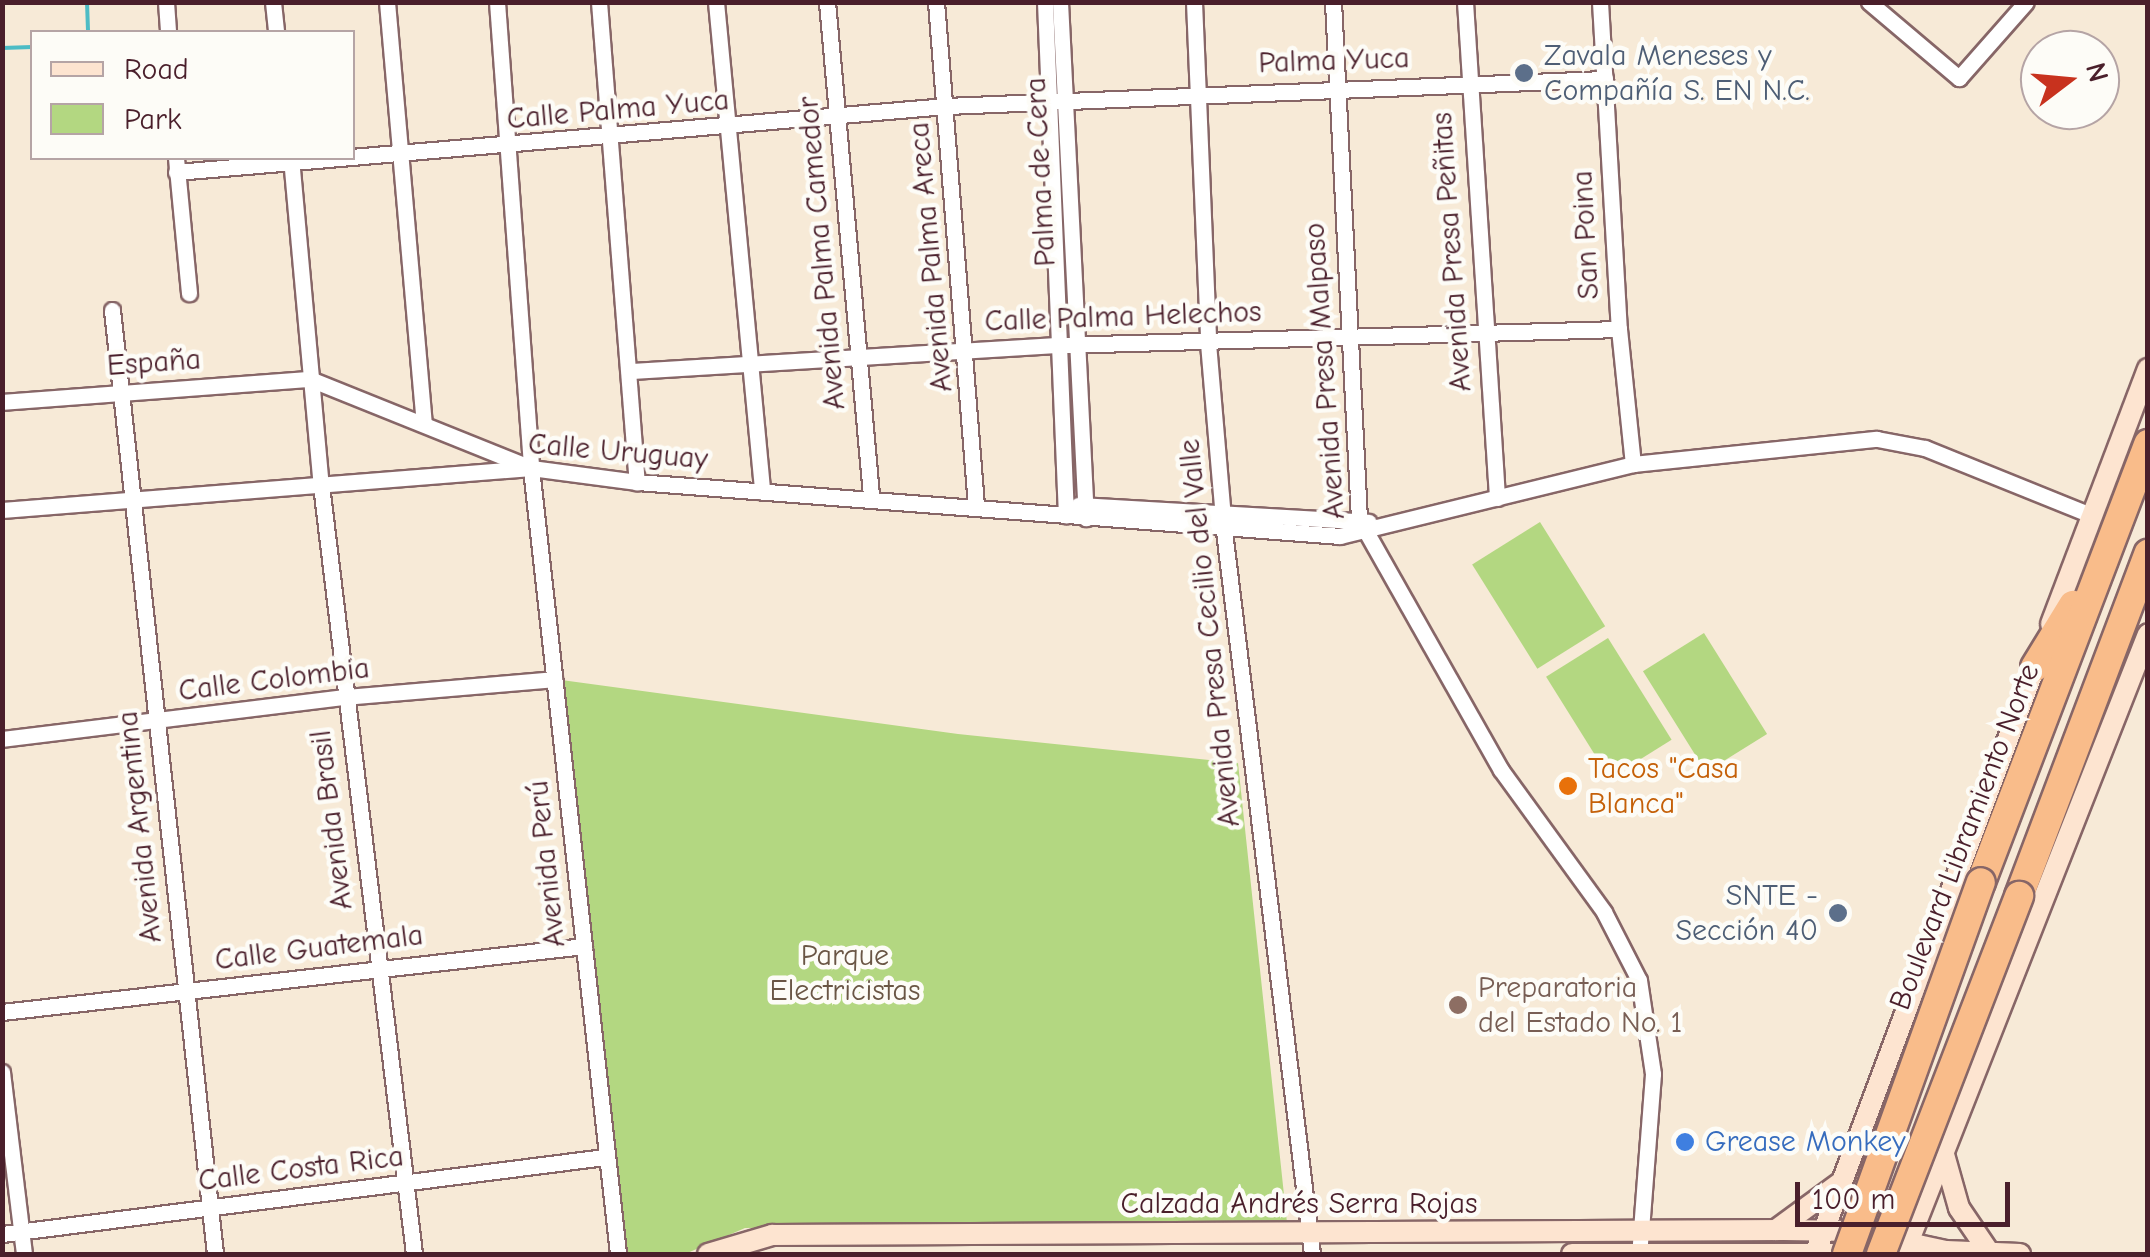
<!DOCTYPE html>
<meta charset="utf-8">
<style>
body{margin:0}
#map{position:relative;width:2150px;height:1257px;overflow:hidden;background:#f7ead7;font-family:"Comic Neue",sans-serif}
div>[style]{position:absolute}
.green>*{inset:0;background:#b3d781;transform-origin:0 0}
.stream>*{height:4px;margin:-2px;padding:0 2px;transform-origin:2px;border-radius:2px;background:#4dbcc5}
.roads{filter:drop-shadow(2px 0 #876667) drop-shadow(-2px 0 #876667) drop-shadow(0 2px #876667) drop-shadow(0 -2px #876667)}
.street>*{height:15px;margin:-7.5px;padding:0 7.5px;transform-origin:7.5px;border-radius:7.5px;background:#fff}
.secondary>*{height:20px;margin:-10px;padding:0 10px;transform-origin:10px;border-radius:10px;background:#fde4d0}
.highway>*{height:28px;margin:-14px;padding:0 14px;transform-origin:14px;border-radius:14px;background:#f9bc8a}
.bridges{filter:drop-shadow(2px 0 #876667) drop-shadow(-2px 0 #876667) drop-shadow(0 2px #876667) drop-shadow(0 -2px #876667)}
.highway-bridge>*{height:28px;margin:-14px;padding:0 14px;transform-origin:14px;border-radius:14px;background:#f9bc8a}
.dots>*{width:28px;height:28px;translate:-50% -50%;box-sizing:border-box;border:5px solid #fdfcf7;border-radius:50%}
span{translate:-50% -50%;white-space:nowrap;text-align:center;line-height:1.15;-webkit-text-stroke:9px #fdfcf7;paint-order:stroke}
.service-label{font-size:30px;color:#4e5e75}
.left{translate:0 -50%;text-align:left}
.right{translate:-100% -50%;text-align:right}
.street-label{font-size:30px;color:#4a1f2b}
.food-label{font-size:30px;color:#c56008}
.park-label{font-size:30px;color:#6a5645}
.education-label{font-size:30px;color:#785e54}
.shop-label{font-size:30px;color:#366cbe}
.frame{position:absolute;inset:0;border:5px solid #4a1f2b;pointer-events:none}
.legend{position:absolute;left:30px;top:30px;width:325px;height:130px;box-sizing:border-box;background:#fdfcf7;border:2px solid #b5a4a5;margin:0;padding:12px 18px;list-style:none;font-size:30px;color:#4a1f2b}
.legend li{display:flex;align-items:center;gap:20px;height:50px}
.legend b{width:50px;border:2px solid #b5a4a5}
.north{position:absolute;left:2020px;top:30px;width:100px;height:100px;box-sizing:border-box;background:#fdfcf7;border:2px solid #b5a4a5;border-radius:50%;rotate:74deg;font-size:28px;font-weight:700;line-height:40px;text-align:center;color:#4a1f2b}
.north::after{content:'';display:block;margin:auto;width:35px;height:45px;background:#c8321e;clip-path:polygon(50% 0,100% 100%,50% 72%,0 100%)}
.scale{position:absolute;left:1795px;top:1182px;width:215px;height:45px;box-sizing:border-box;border:5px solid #4a1f2b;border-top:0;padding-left:12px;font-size:30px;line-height:35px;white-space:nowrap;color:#4a1f2b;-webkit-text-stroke:8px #fdfcf7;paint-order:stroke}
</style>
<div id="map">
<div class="green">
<i style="left:1540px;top:522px;width:123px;height:80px;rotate:58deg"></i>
<i style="left:1704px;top:633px;width:119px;height:72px;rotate:58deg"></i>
<i style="left:1608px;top:638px;width:120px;height:73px;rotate:58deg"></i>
<i style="clip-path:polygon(554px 679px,958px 734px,1238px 763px,1287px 1223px,745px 1228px,685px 1254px,623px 1254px)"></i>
</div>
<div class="stream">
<i style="left:87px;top:2px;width:30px;rotate:88deg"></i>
<i style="left:2px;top:48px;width:30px;rotate:-2deg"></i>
</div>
<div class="roads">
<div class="street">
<i style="left:166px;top:2px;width:30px;rotate:86deg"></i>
<i style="left:273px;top:2px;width:30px;rotate:84deg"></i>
<i style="left:387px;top:2px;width:422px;rotate:85deg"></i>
<i style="left:497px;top:2px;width:467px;rotate:85.8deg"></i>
<i style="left:531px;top:468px;width:791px;rotate:83.68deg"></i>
<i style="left:599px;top:2px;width:482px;rotate:85.5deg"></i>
<i style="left:716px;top:2px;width:492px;rotate:84.6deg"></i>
<i style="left:827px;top:2px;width:499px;rotate:84.9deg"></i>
<i style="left:936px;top:2px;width:506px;rotate:85.46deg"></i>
<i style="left:1045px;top:2px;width:514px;rotate:87.66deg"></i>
<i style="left:1060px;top:2px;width:517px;rotate:87.12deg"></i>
<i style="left:1194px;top:2px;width:341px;rotate:87.6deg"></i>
<i style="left:1208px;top:343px;width:189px;rotate:85.1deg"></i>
<i style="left:1224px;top:531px;width:728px;rotate:83.06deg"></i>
<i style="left:1333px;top:2px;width:518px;rotate:87.12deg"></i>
<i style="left:1359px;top:519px;width:288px;rotate:60.5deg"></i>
<i style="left:1501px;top:770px;width:175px;rotate:54deg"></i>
<i style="left:1604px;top:912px;width:76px;rotate:62.8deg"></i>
<i style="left:1639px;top:980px;width:95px;rotate:81.5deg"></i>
<i style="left:1653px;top:1074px;width:181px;rotate:94.4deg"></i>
<i style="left:1465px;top:2px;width:497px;rotate:86.3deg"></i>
<i style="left:1600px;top:2px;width:328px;rotate:86.7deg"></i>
<i style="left:1619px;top:329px;width:136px;rotate:84.1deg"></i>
<i style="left:1869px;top:2px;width:118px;rotate:40.2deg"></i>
<i style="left:1959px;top:78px;width:101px;rotate:-48.6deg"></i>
<i style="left:176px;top:158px;width:136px;rotate:84.5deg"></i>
<i style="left:291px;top:158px;width:328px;rotate:84.8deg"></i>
<i style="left:321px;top:485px;width:775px;rotate:83.1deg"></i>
<i style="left:176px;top:172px;width:773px;rotate:-4.9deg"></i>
<i style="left:946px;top:106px;width:660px;rotate:-2.35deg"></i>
<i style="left:112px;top:310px;width:950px;rotate:83.77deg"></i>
<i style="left:631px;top:371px;width:431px;rotate:-3.5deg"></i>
<i style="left:1061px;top:345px;width:558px;rotate:-1.64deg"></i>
<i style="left:2px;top:402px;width:309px;rotate:-4.3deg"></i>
<i style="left:310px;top:379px;width:233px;rotate:21.9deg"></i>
<i style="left:1078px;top:505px;width:291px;rotate:3.3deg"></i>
<i style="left:2px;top:510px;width:531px;rotate:-4.54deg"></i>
<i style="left:531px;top:468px;width:107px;rotate:7.5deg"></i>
<i style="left:637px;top:482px;width:705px;rotate:4.39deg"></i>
<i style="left:1340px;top:536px;width:302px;rotate:-13.8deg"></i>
<i style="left:1633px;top:464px;width:245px;rotate:-5.9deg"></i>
<i style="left:1877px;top:439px;width:49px;rotate:10.6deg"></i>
<i style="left:1925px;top:448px;width:179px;rotate:22deg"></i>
<i style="left:2px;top:739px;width:346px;rotate:-7deg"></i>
<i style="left:345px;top:697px;width:210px;rotate:-4.9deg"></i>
<i style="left:2px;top:1012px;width:586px;rotate:-6.47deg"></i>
<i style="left:2px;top:1072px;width:183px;rotate:83.1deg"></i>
<i style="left:2px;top:1234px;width:608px;rotate:-7.28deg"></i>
</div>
<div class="secondary">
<i style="left:2051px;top:624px;width:273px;rotate:-69.2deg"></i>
<i style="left:1943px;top:1151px;width:59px;rotate:74.3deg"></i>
<i style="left:1959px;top:1208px;width:53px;rotate:55.7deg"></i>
<i style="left:1776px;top:1230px;width:79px;rotate:-36.3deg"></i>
<i style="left:1904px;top:1253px;width:665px;rotate:-68.49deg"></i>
<i style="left:708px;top:1254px;width:67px;rotate:-16.5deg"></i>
<i style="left:772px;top:1235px;width:1012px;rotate:-0.28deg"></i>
<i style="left:1784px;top:1230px;width:69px;rotate:0.8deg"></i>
<i style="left:1853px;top:1231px;width:95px;rotate:12.1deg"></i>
<i style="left:1946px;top:1251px;width:74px;rotate:2.3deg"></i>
<i style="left:1572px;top:1254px;width:283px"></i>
<i style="left:1815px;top:1254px;width:639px;rotate:-69.46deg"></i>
</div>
<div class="highway">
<i style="left:2035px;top:667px;width:73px;rotate:-58.5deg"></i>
<i style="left:1981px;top:882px;width:469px;rotate:-69.1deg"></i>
<i style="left:2019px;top:896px;width:366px;rotate:-69.3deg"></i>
</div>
</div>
<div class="bridges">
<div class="highway-bridge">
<i style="left:1847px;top:1254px;width:395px;rotate:-70.2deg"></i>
<i style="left:1881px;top:1254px;width:384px;rotate:-68.9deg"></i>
</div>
</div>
<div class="dots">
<i style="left:1524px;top:73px;background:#5c6f8a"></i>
<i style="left:1568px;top:786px;background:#e8710a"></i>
<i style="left:1838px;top:913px;background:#5c6f8a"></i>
<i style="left:1458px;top:1005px;background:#8d6e63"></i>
<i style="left:1685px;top:1142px;background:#3f7fe0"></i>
</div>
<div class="service-label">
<span class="left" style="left:1544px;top:73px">Zavala Meneses y<br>Compañía S. EN N.C.</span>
<span class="right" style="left:1818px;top:913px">SNTE -<br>Sección 40</span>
</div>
<div class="street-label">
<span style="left:1334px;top:61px;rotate:-2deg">Palma Yuca</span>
<span style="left:618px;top:110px;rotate:-5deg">Calle Palma Yuca</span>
<span style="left:1041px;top:172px;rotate:-93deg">Palma de Cera</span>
<span style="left:1586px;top:235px;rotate:-93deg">San Poina</span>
<span style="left:1452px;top:252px;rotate:-94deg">Avenida Presa Peñitas</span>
<span style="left:822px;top:253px;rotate:-95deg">Avenida Palma Camedor</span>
<span style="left:931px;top:257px;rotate:-95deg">Avenida Palma Areca</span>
<span style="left:1123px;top:317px;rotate:-2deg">Calle Palma Helechos</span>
<span style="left:154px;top:363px;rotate:-4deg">España</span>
<span style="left:1325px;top:371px;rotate:-94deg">Avenida Presa Malpaso</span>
<span style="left:618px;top:452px;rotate:5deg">Calle Uruguay</span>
<span style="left:1210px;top:633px;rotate:-96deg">Avenida Presa Cecilio del Valle</span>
<span style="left:274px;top:680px;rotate:-7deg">Calle Colombia</span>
<span style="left:332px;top:820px;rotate:-97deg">Avenida Brasil</span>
<span style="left:140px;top:827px;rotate:-96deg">Avenida Argentina</span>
<span style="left:1965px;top:837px;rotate:-69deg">Boulevard Libramiento Norte</span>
<span style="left:547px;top:864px;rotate:-96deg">Avenida Perú</span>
<span style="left:319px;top:948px;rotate:-7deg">Calle Guatemala</span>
<span style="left:301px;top:1169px;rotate:-7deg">Calle Costa Rica</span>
<span style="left:1299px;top:1204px">Calzada Andrés Serra Rojas</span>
</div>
<div class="food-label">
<span class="left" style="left:1588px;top:786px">Tacos "Casa<br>Blanca"</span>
</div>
<div class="park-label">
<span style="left:845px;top:973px">Parque<br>Electricistas</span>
</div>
<div class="education-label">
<span class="left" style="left:1478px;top:1005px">Preparatoria<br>del Estado No. 1</span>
</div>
<div class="shop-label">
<span class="left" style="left:1705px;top:1142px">Grease Monkey</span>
</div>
<div class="frame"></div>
<ul class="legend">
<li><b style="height:12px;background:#fde4d0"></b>Road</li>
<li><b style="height:28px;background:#b3d781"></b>Park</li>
</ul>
<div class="north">N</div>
<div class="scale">100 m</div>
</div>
